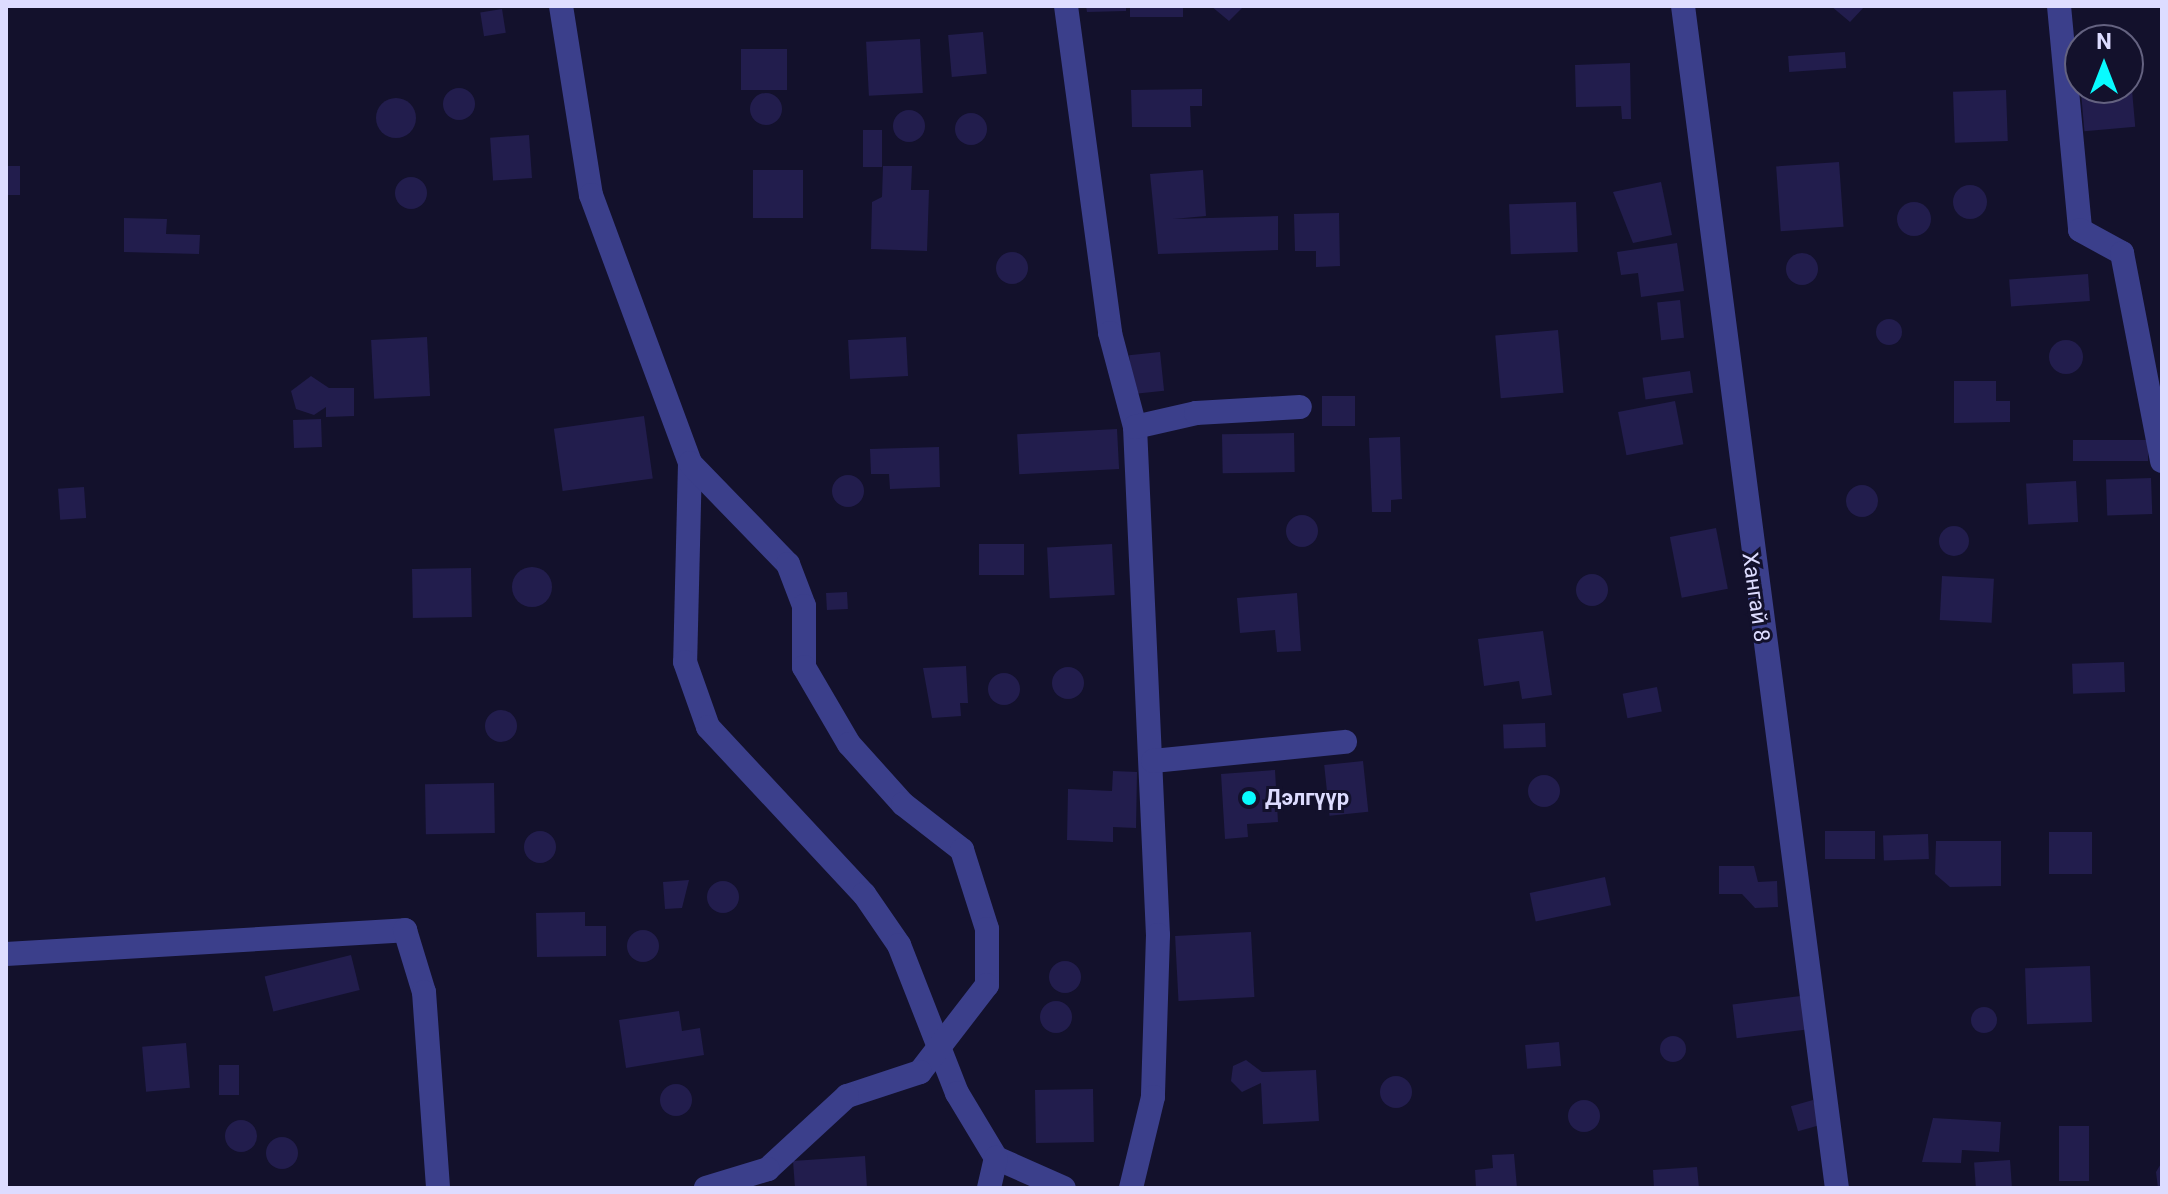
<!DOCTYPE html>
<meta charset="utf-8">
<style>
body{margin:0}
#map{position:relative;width:2168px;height:1194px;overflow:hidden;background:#13112c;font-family:Roboto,sans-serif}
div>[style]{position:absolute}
.building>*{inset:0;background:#221d4d;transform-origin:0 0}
.round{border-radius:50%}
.street>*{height:24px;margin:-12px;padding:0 12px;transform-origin:12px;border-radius:12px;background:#3b3f8b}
.dots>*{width:22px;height:22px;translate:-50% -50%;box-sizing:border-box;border:4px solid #13112c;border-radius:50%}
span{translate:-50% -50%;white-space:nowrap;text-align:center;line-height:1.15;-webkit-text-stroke:6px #13112c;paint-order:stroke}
.street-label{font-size:22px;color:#dddcff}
.poi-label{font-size:22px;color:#dddcff;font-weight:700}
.left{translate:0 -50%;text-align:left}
.frame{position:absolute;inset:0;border:8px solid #dddcff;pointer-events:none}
.north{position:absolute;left:2064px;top:24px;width:80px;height:80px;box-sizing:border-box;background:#13112c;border:2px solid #646280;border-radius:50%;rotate:0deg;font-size:22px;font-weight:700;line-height:32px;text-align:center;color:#dddcff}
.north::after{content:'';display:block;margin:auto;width:28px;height:36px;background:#08fbff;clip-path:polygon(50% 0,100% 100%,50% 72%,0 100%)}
</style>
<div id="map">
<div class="building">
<i style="clip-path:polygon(1086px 6px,1126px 6px,1126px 11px,1087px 12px)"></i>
<i style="left:1130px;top:6px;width:53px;height:11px"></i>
<i style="clip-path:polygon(1211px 6px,1244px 6px,1229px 21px)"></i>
<i style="clip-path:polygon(1831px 6px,1865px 6px,1850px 22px)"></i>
<i style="left:502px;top:9px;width:24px;height:22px;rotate:81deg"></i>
<i style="left:983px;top:32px;width:42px;height:35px;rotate:85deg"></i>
<i style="left:920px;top:39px;width:54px;height:54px;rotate:87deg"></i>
<i style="left:787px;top:49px;width:41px;height:46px;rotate:90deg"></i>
<i style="left:1845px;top:52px;width:16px;height:57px;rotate:86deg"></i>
<i style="clip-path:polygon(1630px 63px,1631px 119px,1622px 119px,1621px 106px,1576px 107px,1575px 65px)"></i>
<i class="round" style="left:443px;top:88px;width:32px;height:32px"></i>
<i style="clip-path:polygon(1202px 89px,1202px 106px,1190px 106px,1191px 127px,1132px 127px,1131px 90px)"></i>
<i style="left:2006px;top:90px;width:51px;height:53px;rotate:88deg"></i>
<i style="left:2132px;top:90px;width:37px;height:51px;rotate:85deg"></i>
<i class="round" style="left:750px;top:93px;width:32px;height:32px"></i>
<i class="round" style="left:376px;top:98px;width:40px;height:40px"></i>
<i class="round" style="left:893px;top:110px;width:32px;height:32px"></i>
<i class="round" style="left:955px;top:113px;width:32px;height:32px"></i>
<i style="left:863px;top:130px;width:19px;height:37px"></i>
<i style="left:529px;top:135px;width:43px;height:39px;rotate:86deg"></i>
<i style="left:1839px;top:162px;width:65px;height:63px;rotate:86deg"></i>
<i style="left:6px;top:166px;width:14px;height:29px"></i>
<i style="clip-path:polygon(883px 166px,912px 166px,911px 190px,929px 190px,927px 251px,871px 249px,872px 202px,882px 197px)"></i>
<i style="left:753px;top:170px;width:50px;height:48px"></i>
<i style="clip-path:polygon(1203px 170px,1206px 216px,1173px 219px,1278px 216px,1278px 250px,1158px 254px,1150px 174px)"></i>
<i class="round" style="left:395px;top:177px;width:32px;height:32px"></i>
<i style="clip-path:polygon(1661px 182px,1672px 235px,1633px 243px,1613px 192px)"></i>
<i class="round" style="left:1953px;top:185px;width:34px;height:34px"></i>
<i class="round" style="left:1897px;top:202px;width:34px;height:34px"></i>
<i style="left:1576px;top:202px;width:50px;height:67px;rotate:88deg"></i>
<i style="clip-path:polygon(1339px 213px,1340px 266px,1316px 267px,1316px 251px,1295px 251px,1294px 214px)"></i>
<i style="clip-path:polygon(124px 218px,167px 219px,166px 234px,200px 235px,199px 254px,124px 252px)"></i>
<i style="clip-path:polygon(1677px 243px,1684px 291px,1641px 297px,1638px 273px,1621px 275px,1617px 252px)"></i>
<i class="round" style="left:996px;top:252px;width:32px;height:32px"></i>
<i class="round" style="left:1786px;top:253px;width:32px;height:32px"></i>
<i style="left:2088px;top:274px;width:27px;height:79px;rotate:86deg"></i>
<i style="left:1680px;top:300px;width:38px;height:23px;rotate:84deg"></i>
<i class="round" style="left:1876px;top:319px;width:26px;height:26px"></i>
<i style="left:1558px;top:330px;width:63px;height:63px;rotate:85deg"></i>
<i style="left:427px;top:337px;width:59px;height:56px;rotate:87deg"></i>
<i style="left:906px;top:337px;width:39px;height:58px;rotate:87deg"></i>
<i class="round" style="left:2049px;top:340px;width:34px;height:34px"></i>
<i style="left:1160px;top:352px;width:39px;height:31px;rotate:84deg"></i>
<i style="left:1690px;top:371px;width:22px;height:48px;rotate:82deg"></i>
<i style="clip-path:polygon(311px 376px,329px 388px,354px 388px,354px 416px,326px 417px,326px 407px,314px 415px,296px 409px,291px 391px)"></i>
<i style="clip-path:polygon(1954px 381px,1996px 381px,1996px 401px,2010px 401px,2010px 422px,1954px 423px)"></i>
<i style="left:1355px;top:396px;width:30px;height:33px;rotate:90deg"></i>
<i style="left:1675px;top:401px;width:44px;height:58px;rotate:79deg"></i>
<i style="left:644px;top:416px;width:63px;height:91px;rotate:82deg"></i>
<i style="left:321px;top:419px;width:28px;height:28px;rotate:88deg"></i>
<i style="left:1117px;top:429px;width:40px;height:100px;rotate:87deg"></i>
<i style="left:1294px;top:433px;width:39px;height:72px;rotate:89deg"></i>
<i style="clip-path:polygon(1400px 437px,1402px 499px,1391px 500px,1391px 512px,1372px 512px,1369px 438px)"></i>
<i style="left:2148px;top:440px;width:21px;height:75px;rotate:90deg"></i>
<i style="clip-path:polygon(939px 447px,940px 487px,890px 489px,889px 474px,871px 474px,870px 449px)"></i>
<i class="round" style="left:832px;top:475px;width:32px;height:32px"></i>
<i style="left:2151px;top:478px;width:36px;height:45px;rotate:88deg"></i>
<i style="left:2076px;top:481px;width:41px;height:50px;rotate:87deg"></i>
<i class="round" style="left:1846px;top:485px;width:32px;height:32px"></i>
<i style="left:84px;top:487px;width:31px;height:26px;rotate:86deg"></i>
<i class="round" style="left:1286px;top:515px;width:32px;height:32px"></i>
<i class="round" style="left:1939px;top:526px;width:30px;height:30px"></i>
<i style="left:1716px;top:528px;width:62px;height:47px;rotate:79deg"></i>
<i style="left:1024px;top:544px;width:31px;height:45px;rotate:90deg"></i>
<i style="left:1112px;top:544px;width:51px;height:65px;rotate:87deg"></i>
<i class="round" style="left:512px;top:567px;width:40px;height:40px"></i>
<i style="left:471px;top:568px;width:49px;height:59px;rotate:89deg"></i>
<i class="round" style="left:1576px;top:574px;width:32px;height:32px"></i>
<i style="left:1942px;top:576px;width:52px;height:44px;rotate:3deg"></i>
<i style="left:847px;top:592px;width:17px;height:21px;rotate:87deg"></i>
<i style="clip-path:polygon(1297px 593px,1301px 651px,1277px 652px,1275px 630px,1240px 633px,1237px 598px)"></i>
<i style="clip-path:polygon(1543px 631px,1552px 695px,1522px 699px,1519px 681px,1484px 686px,1478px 639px)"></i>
<i style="left:2124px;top:662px;width:30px;height:52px;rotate:88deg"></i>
<i style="clip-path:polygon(966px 666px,968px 703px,960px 703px,961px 716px,932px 718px,923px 668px)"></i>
<i class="round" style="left:1052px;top:667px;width:32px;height:32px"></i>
<i class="round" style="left:988px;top:673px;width:32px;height:32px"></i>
<i style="left:1657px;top:687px;width:25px;height:35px;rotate:79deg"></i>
<i class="round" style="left:485px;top:710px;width:32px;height:32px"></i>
<i style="left:1545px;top:723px;width:24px;height:42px;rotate:88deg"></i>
<i style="left:1363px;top:761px;width:51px;height:39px;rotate:84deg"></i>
<i style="clip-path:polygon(1275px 770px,1278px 822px,1247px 824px,1248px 837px,1225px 839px,1221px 774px)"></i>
<i style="clip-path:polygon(1113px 771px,1137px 772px,1136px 828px,1113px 827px,1113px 842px,1067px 840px,1068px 789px,1112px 791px)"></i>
<i class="round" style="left:1528px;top:775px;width:32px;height:32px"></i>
<i style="left:494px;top:783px;width:50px;height:69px;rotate:89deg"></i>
<i class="round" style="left:524px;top:831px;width:32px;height:32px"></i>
<i style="left:1875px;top:831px;width:28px;height:50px;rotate:90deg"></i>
<i style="left:2049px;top:832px;width:43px;height:42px"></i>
<i style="left:1928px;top:834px;width:25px;height:45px;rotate:88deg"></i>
<i style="clip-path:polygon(1936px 841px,2001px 841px,2001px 886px,1950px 887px,1935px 874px)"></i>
<i style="clip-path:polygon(1719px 866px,1754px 866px,1758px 882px,1777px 881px,1778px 907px,1755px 908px,1742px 894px,1719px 894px)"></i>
<i style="left:1605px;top:877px;width:29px;height:77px;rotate:78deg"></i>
<i style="clip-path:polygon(689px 880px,682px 908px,665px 909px,663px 882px)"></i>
<i class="round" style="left:707px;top:881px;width:32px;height:32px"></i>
<i style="clip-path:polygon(585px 912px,585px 926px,606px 926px,606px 956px,537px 957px,536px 913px)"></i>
<i class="round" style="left:627px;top:930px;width:32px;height:32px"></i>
<i style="left:1251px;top:932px;width:65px;height:76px;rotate:87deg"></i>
<i style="left:351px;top:955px;width:36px;height:89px;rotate:76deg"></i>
<i class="round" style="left:1049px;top:961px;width:32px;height:32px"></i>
<i style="left:2090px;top:966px;width:56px;height:65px;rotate:88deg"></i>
<i style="left:1801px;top:996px;width:34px;height:69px;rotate:83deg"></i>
<i class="round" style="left:1040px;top:1001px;width:32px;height:32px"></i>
<i class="round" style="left:1971px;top:1007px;width:26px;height:26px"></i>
<i style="clip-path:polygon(679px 1011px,682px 1031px,700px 1028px,704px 1055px,626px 1068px,619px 1020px)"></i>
<i class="round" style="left:1660px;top:1036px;width:26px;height:26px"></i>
<i style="left:1559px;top:1042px;width:24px;height:34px;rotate:85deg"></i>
<i style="left:186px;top:1043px;width:45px;height:44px;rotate:85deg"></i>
<i style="clip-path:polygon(1246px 1060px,1262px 1072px,1316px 1070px,1319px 1121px,1263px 1124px,1261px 1083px,1242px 1092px,1231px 1081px,1233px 1066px)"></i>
<i style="left:219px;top:1065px;width:20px;height:30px"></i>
<i class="round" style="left:1380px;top:1076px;width:32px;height:32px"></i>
<i class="round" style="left:660px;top:1084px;width:32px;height:32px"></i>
<i style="left:1093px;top:1089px;width:53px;height:58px;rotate:89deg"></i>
<i class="round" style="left:1568px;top:1100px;width:32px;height:32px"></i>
<i style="left:1813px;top:1100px;width:26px;height:23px;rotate:74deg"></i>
<i style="clip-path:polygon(1933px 1118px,2001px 1122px,1999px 1152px,1962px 1150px,1961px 1163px,1922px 1162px)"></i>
<i class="round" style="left:225px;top:1120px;width:32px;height:32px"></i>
<i style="left:2059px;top:1126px;width:30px;height:55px"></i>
<i class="round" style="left:266px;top:1137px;width:32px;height:32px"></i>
<i style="clip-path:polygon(1514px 1154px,1517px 1188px,1476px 1188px,1475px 1170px,1493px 1168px,1492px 1155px)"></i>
<i style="clip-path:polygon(865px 1156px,867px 1188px,795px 1188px,793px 1161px)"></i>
<i style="left:2010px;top:1160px;width:28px;height:36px;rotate:86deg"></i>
<i style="clip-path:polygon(2162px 1162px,2162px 1188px,2158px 1188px,2156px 1172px)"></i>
<i style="clip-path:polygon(1697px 1167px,1699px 1188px,1654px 1188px,1653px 1170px)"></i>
</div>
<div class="street">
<i style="left:561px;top:6px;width:191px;rotate:81deg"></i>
<i style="left:591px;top:195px;width:286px;rotate:69.7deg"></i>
<i style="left:690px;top:463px;width:199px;rotate:91.4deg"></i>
<i style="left:685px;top:662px;width:69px;rotate:70.5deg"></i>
<i style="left:708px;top:727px;width:229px;rotate:47deg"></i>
<i style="left:864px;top:894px;width:62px;rotate:55.5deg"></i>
<i style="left:899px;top:945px;width:159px;rotate:68.6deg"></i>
<i style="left:957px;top:1093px;width:76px;rotate:59deg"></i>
<i style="left:996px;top:1158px;width:74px;rotate:23.8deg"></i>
<i style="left:1066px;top:6px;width:330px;rotate:82.3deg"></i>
<i style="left:1110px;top:333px;width:97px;rotate:75.1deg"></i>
<i style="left:1135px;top:427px;width:509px;rotate:87.41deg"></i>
<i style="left:1158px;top:935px;width:162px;rotate:91.8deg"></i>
<i style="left:1153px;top:1097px;width:94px;rotate:103.6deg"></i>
<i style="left:1683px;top:6px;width:1192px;rotate:82.58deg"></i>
<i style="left:2059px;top:6px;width:225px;rotate:84.6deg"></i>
<i style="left:2080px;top:230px;width:48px;rotate:28.7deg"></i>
<i style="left:2122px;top:253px;width:212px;rotate:79.1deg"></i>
<i style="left:1135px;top:427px;width:63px;rotate:-12.9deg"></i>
<i style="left:1196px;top:413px;width:104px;rotate:-3.3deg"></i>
<i style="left:690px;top:463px;width:141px;rotate:45.9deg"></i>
<i style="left:788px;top:564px;width:45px;rotate:69.1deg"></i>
<i style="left:804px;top:606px;width:61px;rotate:90deg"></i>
<i style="left:804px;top:667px;width:89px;rotate:59.7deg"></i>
<i style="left:849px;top:744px;width:81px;rotate:48deg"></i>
<i style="left:903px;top:804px;width:75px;rotate:37.9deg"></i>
<i style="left:962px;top:850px;width:83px;rotate:72.4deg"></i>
<i style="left:987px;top:929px;width:56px;rotate:90deg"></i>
<i style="left:987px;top:985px;width:110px;rotate:127.6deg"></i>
<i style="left:920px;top:1072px;width:77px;rotate:161.8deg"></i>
<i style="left:847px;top:1096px;width:108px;rotate:137.3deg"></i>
<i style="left:768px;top:1169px;width:65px;rotate:163deg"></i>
<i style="left:1153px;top:761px;width:193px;rotate:-5.7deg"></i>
<i style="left:6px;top:954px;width:400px;rotate:-3.4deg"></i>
<i style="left:405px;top:930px;width:65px;rotate:73deg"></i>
<i style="left:424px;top:992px;width:196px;rotate:85.9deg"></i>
<i style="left:989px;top:1188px;width:31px;rotate:-77deg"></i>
</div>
<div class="dots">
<i style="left:1249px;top:798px;background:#08fbff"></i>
</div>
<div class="street-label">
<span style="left:1756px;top:597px;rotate:82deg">Хангай 8</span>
</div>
<div class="poi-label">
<span class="left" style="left:1265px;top:798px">Дэлгүүр</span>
</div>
<div class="frame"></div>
<div class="north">N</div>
</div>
